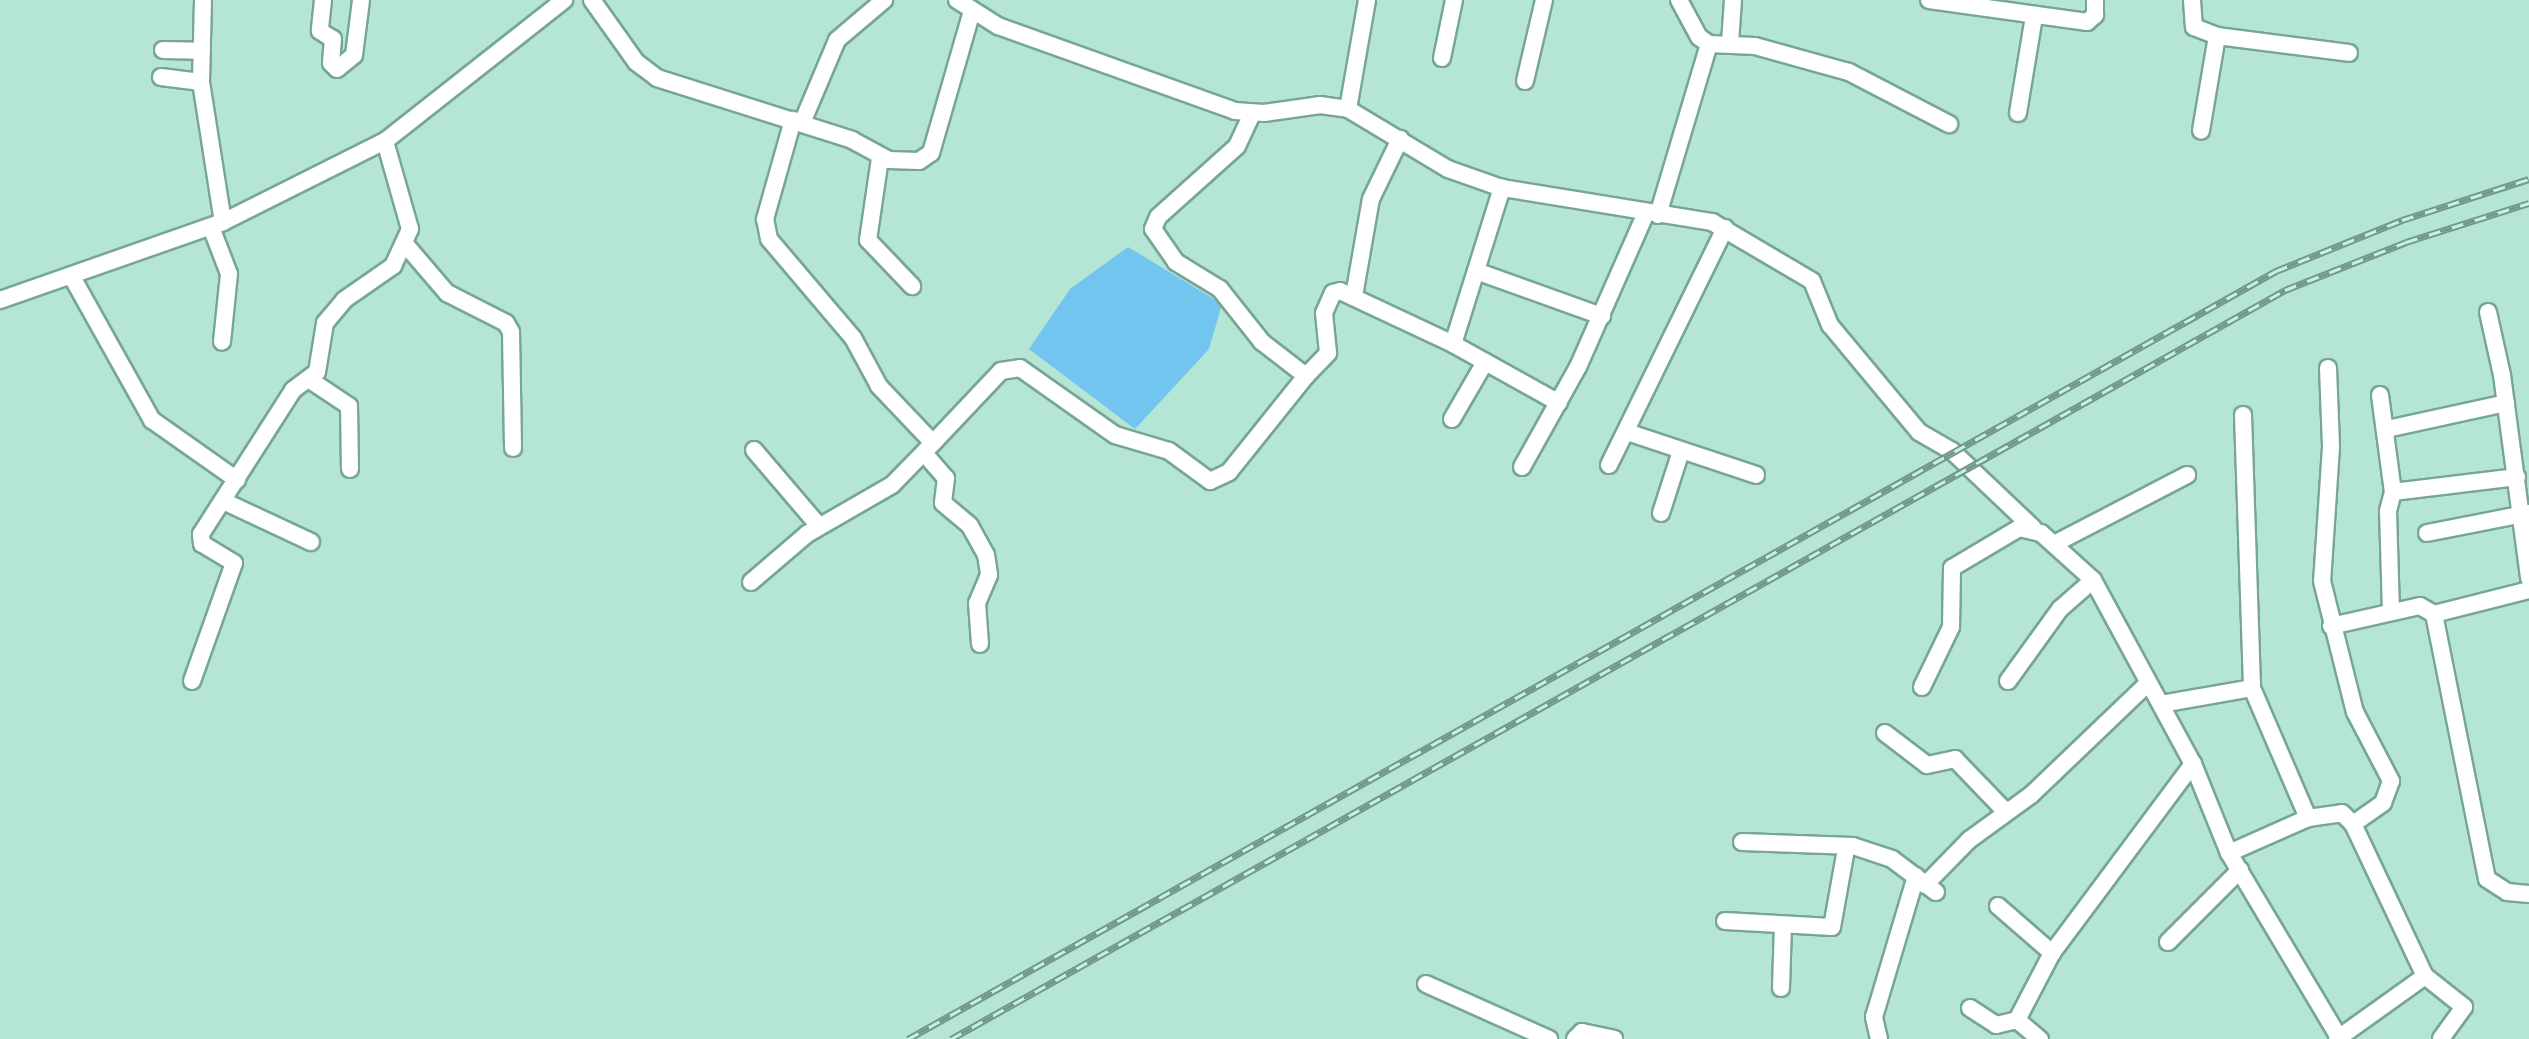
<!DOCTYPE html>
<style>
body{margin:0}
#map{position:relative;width:2529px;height:1039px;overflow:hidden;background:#b4e5d5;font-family:"Alegreya Sans",sans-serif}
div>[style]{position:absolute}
.water>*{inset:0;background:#72c5ef}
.roads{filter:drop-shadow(2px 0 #77a696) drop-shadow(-2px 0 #77a696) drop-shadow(0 2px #77a696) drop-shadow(0 -2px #77a696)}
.minor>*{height:16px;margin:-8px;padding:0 8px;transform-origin:8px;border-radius:8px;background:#fff}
.rail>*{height:7px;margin-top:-3.5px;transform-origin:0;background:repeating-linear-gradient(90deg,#c1f3e2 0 12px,#74978c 0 24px);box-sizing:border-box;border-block:2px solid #74978c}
span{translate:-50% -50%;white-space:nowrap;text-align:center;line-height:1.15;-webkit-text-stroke:8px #c1f3e2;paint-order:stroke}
</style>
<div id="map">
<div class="water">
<i style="clip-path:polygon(1128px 247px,1222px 304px,1209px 349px,1135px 429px,1029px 349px,1070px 289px)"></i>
</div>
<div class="roads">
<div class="minor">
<i style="left:203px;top:0;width:82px;rotate:91.4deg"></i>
<i style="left:201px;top:82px;width:142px;rotate:81.1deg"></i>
<i style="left:323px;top:0;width:31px;rotate:96deg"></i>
<i style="left:320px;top:31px;width:15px;rotate:32deg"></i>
<i style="left:333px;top:39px;width:24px;rotate:95deg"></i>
<i style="left:331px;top:63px;width:8px;rotate:45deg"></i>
<i style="left:337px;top:69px;width:22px;rotate:-39deg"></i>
<i style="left:354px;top:55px;width:55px;rotate:-82.7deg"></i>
<i style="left:592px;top:0;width:76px;rotate:54.6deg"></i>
<i style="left:636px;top:62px;width:26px;rotate:37deg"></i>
<i style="left:657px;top:78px;width:205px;rotate:17.6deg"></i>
<i style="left:852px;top:140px;width:42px;rotate:28.4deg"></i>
<i style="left:889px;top:160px;width:30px;rotate:2deg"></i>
<i style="left:919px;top:161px;width:14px;rotate:-34deg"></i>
<i style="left:931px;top:153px;width:148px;rotate:-73.9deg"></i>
<i style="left:957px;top:0;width:49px;rotate:32.4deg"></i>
<i style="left:998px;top:26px;width:252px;rotate:19.7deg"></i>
<i style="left:1235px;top:111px;width:29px;rotate:4deg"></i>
<i style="left:1264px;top:113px;width:57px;rotate:-8.1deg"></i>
<i style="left:1320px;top:105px;width:28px;rotate:8deg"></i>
<i style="left:1348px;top:109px;width:117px;rotate:31deg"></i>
<i style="left:1448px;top:169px;width:57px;rotate:19.4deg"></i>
<i style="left:1502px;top:188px;width:213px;rotate:9.2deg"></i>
<i style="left:1712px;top:222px;width:116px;rotate:30.5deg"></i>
<i style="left:1812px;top:281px;width:48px;rotate:67.8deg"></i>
<i style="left:1830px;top:325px;width:139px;rotate:50.2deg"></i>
<i style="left:1919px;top:432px;width:38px;rotate:30deg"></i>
<i style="left:1952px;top:451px;width:112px;rotate:43.5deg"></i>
<i style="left:1929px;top:0;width:160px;rotate:7.9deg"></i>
<i style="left:2087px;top:22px;width:11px;rotate:-41deg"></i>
<i style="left:2095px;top:15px;width:15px;rotate:-90deg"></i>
<i style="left:2192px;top:0;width:27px;rotate:86deg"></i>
<i style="left:2194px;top:27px;width:25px;rotate:21deg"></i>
<i style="left:2217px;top:36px;width:96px;rotate:99.6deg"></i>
<i style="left:2217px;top:36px;width:133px;rotate:7.3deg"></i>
<i style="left:1730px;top:43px;width:43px;rotate:-86deg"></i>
<i style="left:1709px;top:44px;width:46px;rotate:2.5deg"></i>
<i style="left:1755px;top:46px;width:98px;rotate:15.5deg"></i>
<i style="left:1849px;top:72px;width:113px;rotate:27.5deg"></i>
<i style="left:163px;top:50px;width:39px;rotate:1deg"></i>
<i style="left:1442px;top:58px;width:59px;rotate:-78.3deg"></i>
<i style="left:161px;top:77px;width:40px;rotate:7.1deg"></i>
<i style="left:1525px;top:81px;width:83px;rotate:-76.8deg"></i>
<i style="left:1348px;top:109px;width:111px;rotate:-80.1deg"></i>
<i style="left:2018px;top:113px;width:98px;rotate:-80.6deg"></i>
<i style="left:802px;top:123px;width:90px;rotate:-67.1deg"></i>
<i style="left:837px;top:40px;width:62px;rotate:-40.4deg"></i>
<i style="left:880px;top:158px;width:83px;rotate:98.3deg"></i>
<i style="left:868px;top:240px;width:64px;rotate:46.3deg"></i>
<i style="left:1658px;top:215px;width:178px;rotate:-73.4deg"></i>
<i style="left:1709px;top:44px;width:12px;rotate:-145deg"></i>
<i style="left:1699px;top:37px;width:42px;rotate:-118.4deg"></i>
<i style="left:211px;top:227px;width:50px;rotate:69deg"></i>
<i style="left:229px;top:274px;width:68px;rotate:95.9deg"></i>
<i style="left:405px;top:244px;width:65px;rotate:49.4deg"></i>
<i style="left:447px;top:293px;width:66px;rotate:27deg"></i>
<i style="left:506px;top:323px;width:10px;rotate:61deg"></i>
<i style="left:511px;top:332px;width:116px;rotate:89deg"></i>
<i style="left:1476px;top:271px;width:134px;rotate:19.7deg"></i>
<i style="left:72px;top:277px;width:164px;rotate:60.8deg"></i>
<i style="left:152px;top:420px;width:104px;rotate:35.2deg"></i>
<i style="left:1354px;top:296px;width:98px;rotate:-80.1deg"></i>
<i style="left:1371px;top:199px;width:67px;rotate:-64.2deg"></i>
<i style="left:0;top:300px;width:236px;rotate:-19.3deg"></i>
<i style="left:223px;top:222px;width:181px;rotate:-26.6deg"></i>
<i style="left:385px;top:141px;width:228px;rotate:-38.2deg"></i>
<i style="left:2488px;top:312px;width:65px;rotate:77.5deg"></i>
<i style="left:2502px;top:375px;width:205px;rotate:82.4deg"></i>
<i style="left:1453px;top:344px;width:164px;rotate:-72.6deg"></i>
<i style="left:2328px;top:368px;width:79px;rotate:87.8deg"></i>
<i style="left:2331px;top:447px;width:134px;rotate:93.8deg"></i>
<i style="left:2322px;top:581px;width:135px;rotate:75.9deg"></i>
<i style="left:2355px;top:712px;width:78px;rotate:62.4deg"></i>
<i style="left:2391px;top:781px;width:23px;rotate:110deg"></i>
<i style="left:2383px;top:803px;width:37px;rotate:145deg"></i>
<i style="left:1306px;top:376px;width:32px;rotate:-46deg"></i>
<i style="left:1328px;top:353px;width:40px;rotate:-95.7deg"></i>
<i style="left:1324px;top:313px;width:22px;rotate:-66deg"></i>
<i style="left:1333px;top:293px;width:7px;rotate:-16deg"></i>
<i style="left:1340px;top:291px;width:125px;rotate:25.1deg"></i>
<i style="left:1453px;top:344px;width:121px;rotate:29.1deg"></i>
<i style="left:310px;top:380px;width:47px;rotate:33.7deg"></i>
<i style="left:349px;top:406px;width:63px;rotate:89.1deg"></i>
<i style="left:2380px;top:395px;width:98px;rotate:82.4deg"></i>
<i style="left:2393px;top:492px;width:20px;rotate:105deg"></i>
<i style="left:2388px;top:511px;width:100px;rotate:88.3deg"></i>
<i style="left:2243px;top:415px;width:273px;rotate:88.1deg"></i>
<i style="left:2252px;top:688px;width:142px;rotate:66.7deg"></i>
<i style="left:1452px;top:419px;width:66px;rotate:-59.9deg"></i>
<i style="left:2387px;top:429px;width:122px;rotate:-12.3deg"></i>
<i style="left:1627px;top:432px;width:136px;rotate:18.4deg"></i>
<i style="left:933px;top:443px;width:99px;rotate:-46.6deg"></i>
<i style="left:1001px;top:371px;width:19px;rotate:-9deg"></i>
<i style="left:1020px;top:368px;width:116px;rotate:35.2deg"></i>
<i style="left:1115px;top:435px;width:56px;rotate:16.5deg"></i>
<i style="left:1169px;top:451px;width:51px;rotate:36.2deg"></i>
<i style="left:1210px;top:481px;width:21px;rotate:-25deg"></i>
<i style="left:1229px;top:472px;width:123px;rotate:-51.3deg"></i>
<i style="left:1306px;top:376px;width:56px;rotate:-142.3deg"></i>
<i style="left:1262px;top:342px;width:68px;rotate:-128.4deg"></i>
<i style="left:1220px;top:289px;width:52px;rotate:-148.5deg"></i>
<i style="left:1176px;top:262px;width:40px;rotate:-124.9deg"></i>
<i style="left:1153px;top:229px;width:13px;rotate:-67deg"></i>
<i style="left:1158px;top:217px;width:106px;rotate:-41.9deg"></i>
<i style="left:1237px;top:146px;width:35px;rotate:-65deg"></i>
<i style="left:754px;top:450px;width:100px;rotate:49.5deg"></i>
<i style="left:924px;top:453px;width:33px;rotate:49deg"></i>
<i style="left:946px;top:478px;width:25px;rotate:97deg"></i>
<i style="left:943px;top:503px;width:35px;rotate:40deg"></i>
<i style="left:970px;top:526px;width:33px;rotate:61deg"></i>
<i style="left:986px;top:555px;width:20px;rotate:81deg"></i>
<i style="left:989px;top:575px;width:30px;rotate:113deg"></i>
<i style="left:977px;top:603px;width:41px;rotate:85.8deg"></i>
<i style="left:1609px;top:465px;width:264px;rotate:-63.9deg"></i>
<i style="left:1522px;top:467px;width:115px;rotate:-60.8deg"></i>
<i style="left:1578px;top:367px;width:168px;rotate:-66.2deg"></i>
<i style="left:2393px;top:492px;width:125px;rotate:-6.9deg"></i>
<i style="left:223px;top:501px;width:97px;rotate:25deg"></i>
<i style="left:1661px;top:513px;width:65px;rotate:-72.1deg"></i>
<i style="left:2427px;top:533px;width:104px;rotate:-11.1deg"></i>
<i style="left:2054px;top:544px;width:150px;rotate:-27.4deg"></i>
<i style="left:751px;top:582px;width:74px;rotate:-40.6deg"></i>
<i style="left:807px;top:534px;width:98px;rotate:-30deg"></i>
<i style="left:892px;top:485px;width:59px;rotate:-45.7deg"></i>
<i style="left:933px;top:443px;width:79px;rotate:-133.5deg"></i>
<i style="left:879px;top:386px;width:55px;rotate:-118.4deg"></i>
<i style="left:853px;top:338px;width:130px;rotate:-130.3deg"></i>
<i style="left:769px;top:239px;width:20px;rotate:-101deg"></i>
<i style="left:765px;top:219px;width:103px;rotate:-74.2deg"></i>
<i style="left:2434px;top:614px;width:98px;rotate:-14.2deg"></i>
<i style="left:2331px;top:626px;width:91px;rotate:-12.7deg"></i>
<i style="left:2420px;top:606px;width:16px;rotate:30deg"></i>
<i style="left:2434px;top:614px;width:270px;rotate:78.7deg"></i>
<i style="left:2487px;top:879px;width:24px;rotate:33deg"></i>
<i style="left:2507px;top:892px;width:22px;rotate:5deg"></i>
<i style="left:192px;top:681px;width:125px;rotate:-70.4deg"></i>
<i style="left:234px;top:563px;width:37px;rotate:-149deg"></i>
<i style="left:202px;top:544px;width:10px;rotate:-96deg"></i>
<i style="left:201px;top:534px;width:171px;rotate:-57.4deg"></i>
<i style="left:293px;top:390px;width:30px;rotate:-37deg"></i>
<i style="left:317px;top:372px;width:50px;rotate:-80.7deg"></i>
<i style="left:325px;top:323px;width:30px;rotate:-50deg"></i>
<i style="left:344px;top:300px;width:60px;rotate:-34.8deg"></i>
<i style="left:393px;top:266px;width:41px;rotate:-65.3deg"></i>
<i style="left:410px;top:229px;width:91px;rotate:-105.9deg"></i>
<i style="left:2008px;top:681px;width:89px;rotate:-54.2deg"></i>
<i style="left:2060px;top:609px;width:44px;rotate:-41.3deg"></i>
<i style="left:1922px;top:687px;width:67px;rotate:-64.2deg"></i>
<i style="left:1951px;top:627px;width:59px;rotate:-89deg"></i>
<i style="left:1952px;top:568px;width:78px;rotate:-30.8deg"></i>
<i style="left:2019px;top:528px;width:23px;rotate:13deg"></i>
<i style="left:2041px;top:533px;width:70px;rotate:42.1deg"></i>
<i style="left:2093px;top:580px;width:209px;rotate:61.5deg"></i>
<i style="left:2193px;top:764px;width:96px;rotate:68deg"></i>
<i style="left:2229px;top:853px;width:213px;rotate:59.2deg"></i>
<i style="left:2161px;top:704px;width:92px;rotate:-10deg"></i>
<i style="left:1885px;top:733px;width:53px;rotate:37.3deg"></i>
<i style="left:1927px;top:765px;width:29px;rotate:-12deg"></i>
<i style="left:1955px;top:759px;width:71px;rotate:46.1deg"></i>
<i style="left:1742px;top:842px;width:111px;rotate:2.1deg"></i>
<i style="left:1853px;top:846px;width:41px;rotate:18.4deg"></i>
<i style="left:1892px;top:859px;width:55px;rotate:36.9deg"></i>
<i style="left:2229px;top:853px;width:86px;rotate:-23.9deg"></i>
<i style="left:2308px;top:818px;width:34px;rotate:-8deg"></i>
<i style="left:2342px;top:813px;width:16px;rotate:45deg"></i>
<i style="left:2353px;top:824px;width:168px;rotate:64.7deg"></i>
<i style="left:2425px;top:976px;width:50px;rotate:38.5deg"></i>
<i style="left:2464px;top:1007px;width:39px;rotate:126deg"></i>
<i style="left:1925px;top:885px;width:63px;rotate:-45.6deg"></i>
<i style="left:1969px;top:840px;width:77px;rotate:-36deg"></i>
<i style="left:2031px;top:795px;width:162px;rotate:-43.7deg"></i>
<i style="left:1998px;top:906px;width:72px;rotate:41deg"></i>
<i style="left:1725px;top:921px;width:107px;rotate:3.2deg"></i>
<i style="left:1832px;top:927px;width:79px;rotate:-79.8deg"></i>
<i style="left:2168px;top:942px;width:102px;rotate:-45deg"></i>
<i style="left:1426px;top:984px;width:135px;rotate:24.1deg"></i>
<i style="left:1781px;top:988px;width:62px;rotate:-88.2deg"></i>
<i style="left:1970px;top:1008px;width:31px;rotate:33deg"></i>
<i style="left:1996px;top:1025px;width:22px;rotate:-13deg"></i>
<i style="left:2017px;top:1020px;width:30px;rotate:40deg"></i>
<i style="left:2017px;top:1020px;width:76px;rotate:-62.4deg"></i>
<i style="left:2052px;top:953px;width:236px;rotate:-53.3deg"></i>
<i style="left:1575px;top:1039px;width:10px;rotate:-45deg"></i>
<i style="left:1582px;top:1032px;width:33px;rotate:12deg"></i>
<i style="left:1879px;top:1039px;width:23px;rotate:-103deg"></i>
<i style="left:1874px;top:1017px;width:147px;rotate:-73.4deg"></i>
<i style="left:2337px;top:1039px;width:108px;rotate:-35.6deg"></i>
</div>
</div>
<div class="rail">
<i style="left:908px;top:1039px;width:1569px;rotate:-29.31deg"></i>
<i style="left:2276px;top:271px;width:136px;rotate:-22deg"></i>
<i style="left:2402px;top:220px;width:133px;rotate:-17.9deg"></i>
<i style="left:951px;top:1039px;width:1530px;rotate:-29.31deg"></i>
<i style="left:2285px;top:290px;width:130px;rotate:-21.6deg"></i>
<i style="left:2406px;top:242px;width:129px;rotate:-17.6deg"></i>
</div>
</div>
